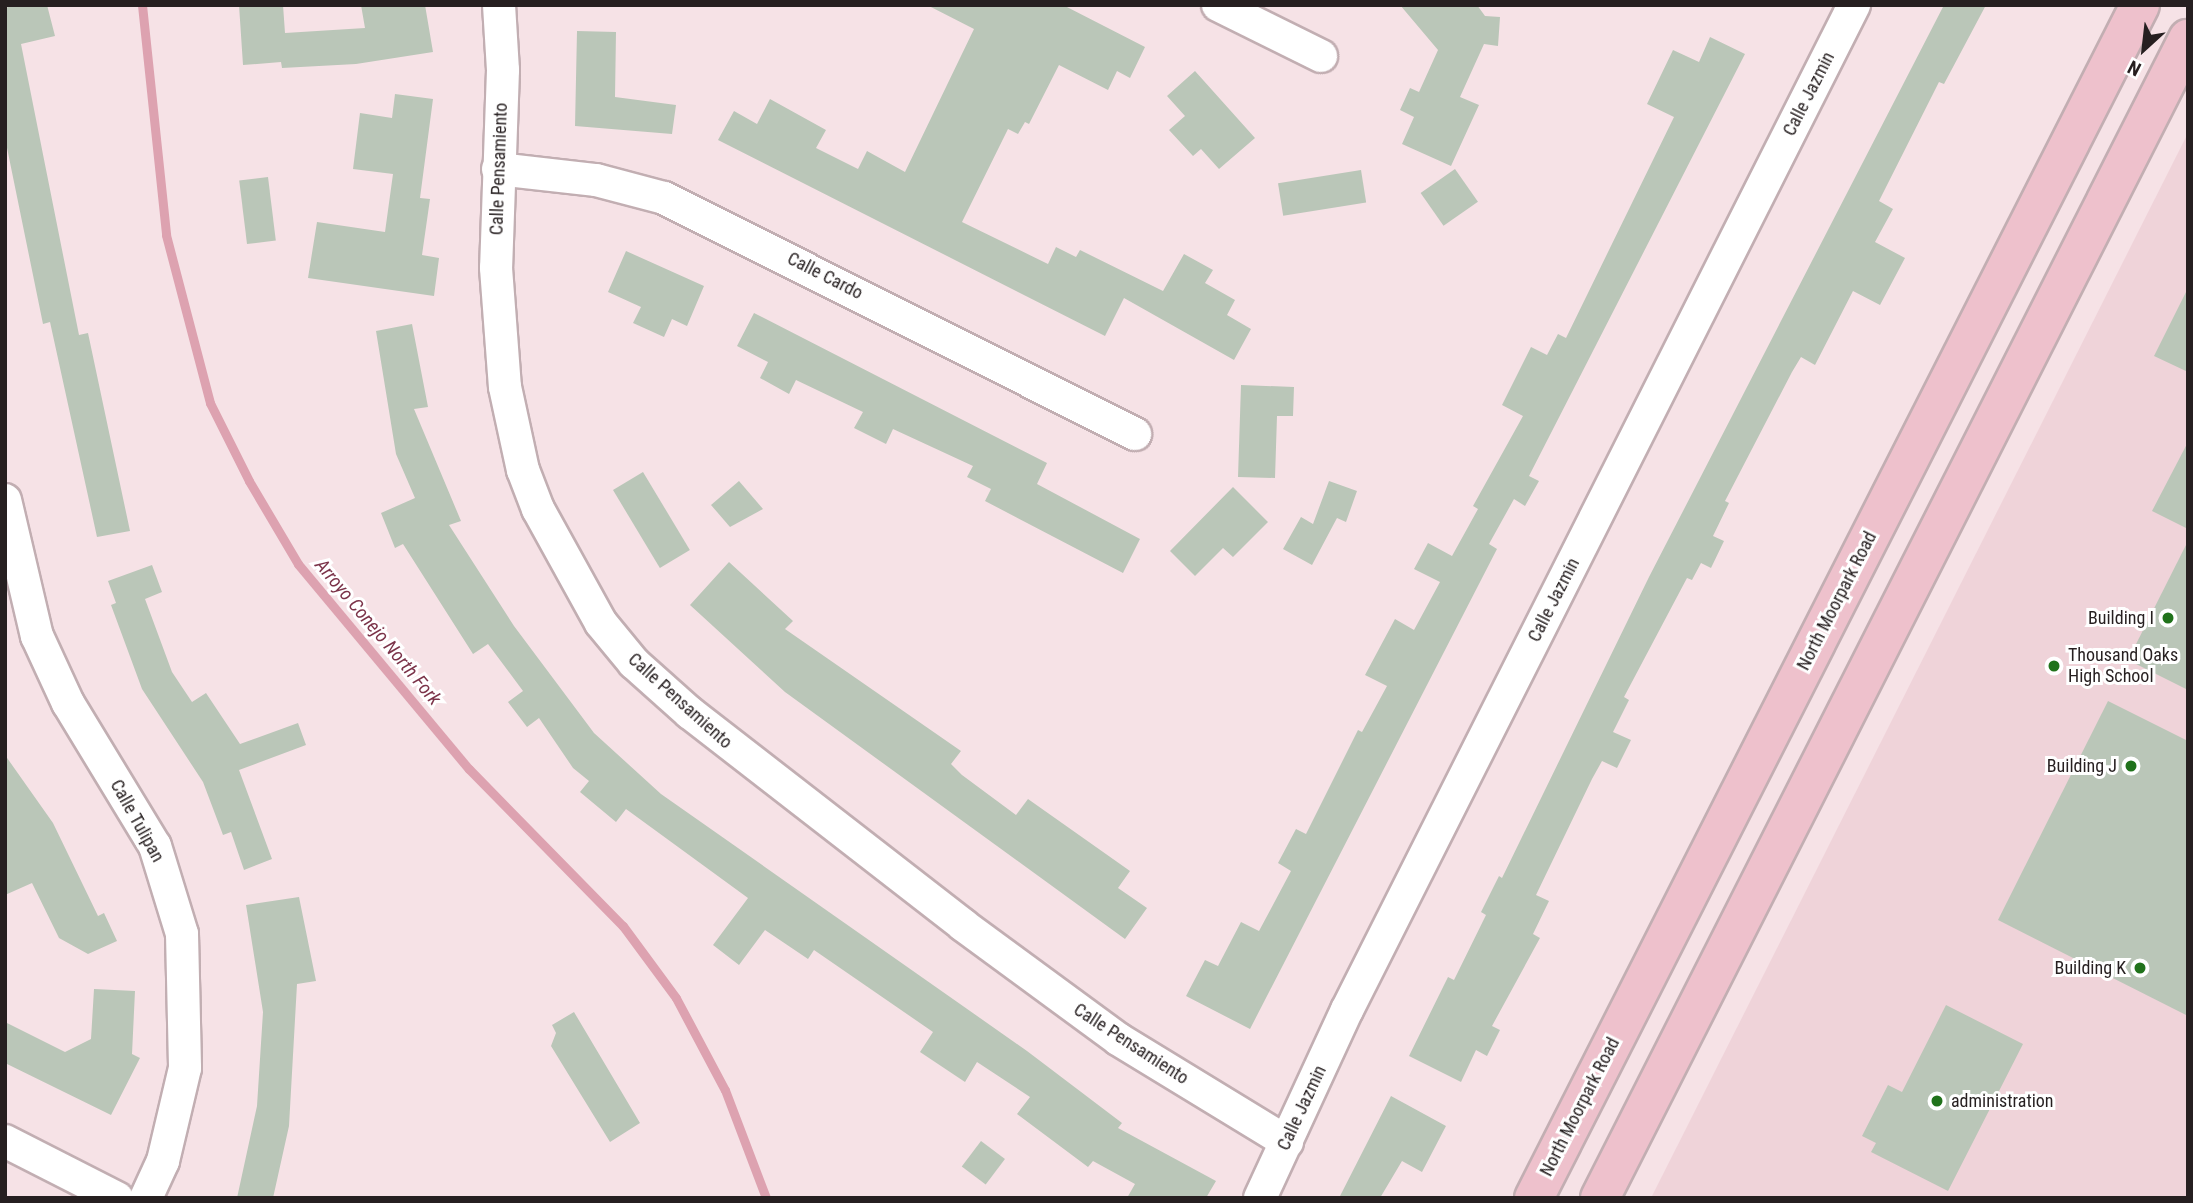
<!DOCTYPE html>
<style>
body{margin:0}
#map{position:relative;width:2193px;height:1203px;overflow:hidden;background:#f6e2e6;font-family:"Roboto Condensed",sans-serif}
div>[style]{position:absolute}
.built>*{inset:0;background:#efd3d9}
.stream>*{height:9px;margin:-4.5px;padding:0 4.5px;transform-origin:4.5px;border-radius:4.5px;background:#dda2b0}
.building>*{inset:0;background:#bac6b8;transform-origin:0 0}
.roads{filter:drop-shadow(2px 0 #c2aeb2) drop-shadow(-2px 0 #c2aeb2) drop-shadow(0 2px #c2aeb2) drop-shadow(0 -2px #c2aeb2)}
.minor>*{height:32px;margin:-16px;padding:0 16px;transform-origin:16px;border-radius:16px;background:#fff}
.major>*{height:38px;margin:-19px;padding:0 19px;transform-origin:19px;border-radius:19px;background:#eec1cc}
.dots>*{width:19px;height:19px;translate:-50% -50%;box-sizing:border-box;border:4px solid #fff;border-radius:50%}
span{translate:-50% -50%;white-space:nowrap;text-align:center;line-height:1.15;-webkit-text-stroke:6px #fff;paint-order:stroke}
.street-label{font-size:18px;color:#261f20}
.poi-label{font-size:18px;color:#261f20}
.right{translate:-100% -50%;text-align:right}
.left{translate:0 -50%;text-align:left}
.water-label{font-size:19px;color:#7b3349;font-style:italic}
.frame{position:absolute;inset:0;border:7px solid #261f20;pointer-events:none}
.north{position:absolute;left:2109px;top:14px;width:70px;height:70px;-webkit-text-stroke:5px #fff;paint-order:stroke;rotate:207deg;font-size:19px;font-weight:700;line-height:28px;text-align:center;color:#261f20}
.north::after{content:'';display:block;margin:auto;width:24px;height:32px;background:#261f20;clip-path:polygon(50% 0,100% 100%,50% 72%,0 100%)}
</style>
<div id="map">
<div class="built">
<i style="clip-path:polygon(2188px 133px,2188px 1198px,1651px 1198px)"></i>
</div>
<div class="stream">
<i style="left:142px;top:5px;width:231px;rotate:84deg"></i>
<i style="left:166px;top:235px;width:174px;rotate:75.3deg"></i>
<i style="left:210px;top:403px;width:87px;rotate:63.4deg"></i>
<i style="left:249px;top:481px;width:96px;rotate:59.4deg"></i>
<i style="left:298px;top:564px;width:267px;rotate:50.2deg"></i>
<i style="left:469px;top:769px;width:220px;rotate:45.6deg"></i>
<i style="left:623px;top:926px;width:89px;rotate:53.6deg"></i>
<i style="left:676px;top:998px;width:104px;rotate:62deg"></i>
<i style="left:725px;top:1090px;width:116px;rotate:69.2deg"></i>
</div>
<div class="building">
<i style="clip-path:polygon(15px 5px,47px 5px,55px 36px,21px 44px,79px 335px,88px 333px,130px 531px,97px 537px,50px 322px,43px 324px,5px 138px,5px 8px)"></i>
<i style="clip-path:polygon(239px 5px,283px 5px,285px 33px,365px 28px,361px 5px,425px 5px,433px 52px,356px 64px,282px 68px,281px 62px,243px 65px)"></i>
<i style="clip-path:polygon(927px 5px,1063px 5px,1145px 47px,1130px 78px,1117px 71px,1108px 90px,1059px 65px,1029px 124px,1025px 122px,1018px 134px,1008px 129px,962px 222px,1048px 264px,1056px 247px,1076px 257px,1080px 250px,1163px 291px,1184px 254px,1213px 270px,1205px 283px,1235px 300px,1227px 315px,1251px 329px,1234px 360px,1124px 298px,1105px 336px,718px 140px,734px 111px,757px 124px,770px 99px,826px 130px,816px 148px,858px 169px,867px 151px,905px 172px,974px 29px)"></i>
<i style="clip-path:polygon(1400px 5px,1477px 5px,1485px 16px,1500px 17px,1498px 46px,1484px 44px,1460px 97px,1479px 105px,1451px 166px,1402px 144px,1414px 117px,1400px 110px,1410px 88px,1419px 92px,1438px 50px)"></i>
<i style="clip-path:polygon(1944px 5px,1986px 5px,1944px 84px,1939px 82px,1879px 201px,1893px 209px,1875px 242px,1905px 258px,1880px 305px,1853px 291px,1815px 365px,1801px 357px,1792px 372px,1725px 501px,1729px 503px,1713px 536px,1724px 541px,1711px 568px,1701px 563px,1692px 580px,1687px 578px,1624px 697px,1629px 700px,1613px 732px,1631px 740px,1617px 768px,1602px 761px,1592px 779px,1536px 895px,1549px 901px,1533px 934px,1540px 938px,1492px 1026px,1500px 1030px,1487px 1056px,1476px 1050px,1461px 1082px,1409px 1056px,1448px 977px,1454px 980px,1486px 915px,1481px 912px,1499px 876px,1502px 878px,1649px 577px)"></i>
<i style="clip-path:polygon(577px 31px,616px 32px,615px 97px,676px 105px,672px 134px,575px 126px)"></i>
<i style="clip-path:polygon(1710px 37px,1745px 54px,1529px 476px,1539px 481px,1525px 506px,1514px 499px,1489px 544px,1497px 549px,1250px 1029px,1186px 996px,1205px 960px,1218px 966px,1241px 922px,1259px 931px,1291px 871px,1278px 863px,1296px 829px,1306px 834px,1358px 730px,1362px 732px,1387px 686px,1365px 675px,1395px 619px,1414px 630px,1440px 582px,1414px 569px,1428px 543px,1452px 556px,1478px 509px,1473px 506px,1523px 416px,1502px 405px,1531px 347px,1547px 355px,1558px 334px,1566px 338px,1674px 117px,1647px 104px,1673px 50px,1699px 62px)"></i>
<i style="clip-path:polygon(1195px 71px,1255px 138px,1219px 169px,1201px 149px,1193px 156px,1169px 130px,1185px 116px,1167px 96px)"></i>
<i style="clip-path:polygon(395px 94px,433px 99px,420px 198px,430px 199px,422px 255px,439px 258px,434px 296px,308px 278px,317px 222px,385px 232px,393px 174px,353px 169px,360px 113px,392px 118px)"></i>
<i style="left:1455px;top:169px;width:40px;height:42px;rotate:55deg"></i>
<i style="left:1361px;top:170px;width:33px;height:84px;rotate:81deg"></i>
<i style="left:268px;top:177px;width:64px;height:29px;rotate:83deg"></i>
<i style="clip-path:polygon(626px 251px,704px 286px,687px 326px,672px 319px,664px 337px,633px 323px,641px 307px,608px 292px)"></i>
<i style="clip-path:polygon(2188px 288px,2188px 372px,2154px 356px)"></i>
<i style="clip-path:polygon(754px 313px,1047px 463px,1037px 484px,1140px 539px,1123px 573px,985px 501px,991px 489px,967px 477px,973px 466px,893px 429px,886px 444px,854px 428px,863px 412px,796px 380px,789px 394px,760px 378px,768px 362px,737px 346px)"></i>
<i style="clip-path:polygon(412px 324px,428px 407px,414px 409px,461px 521px,449px 525px,514px 626px,594px 733px,661px 794px,1027px 1051px,1122px 1123px,1118px 1128px,1216px 1181px,1206px 1198px,1127px 1198px,1135px 1184px,1093px 1161px,1088px 1167px,1017px 1114px,1030px 1097px,977px 1062px,965px 1082px,920px 1052px,933px 1032px,814px 950px,808px 959px,765px 930px,739px 965px,713px 945px,748px 898px,626px 809px,616px 822px,580px 792px,589px 781px,573px 768px,539px 718px,527px 727px,508px 702px,523px 691px,488px 644px,473px 654px,403px 544px,395px 548px,381px 513px,415px 498px,396px 454px,376px 331px)"></i>
<i style="clip-path:polygon(1241px 385px,1294px 387px,1293px 416px,1277px 416px,1275px 478px,1238px 477px)"></i>
<i style="clip-path:polygon(2188px 442px,2188px 529px,2152px 511px)"></i>
<i style="left:643px;top:472px;width:91px;height:35px;rotate:59deg"></i>
<i style="clip-path:polygon(739px 481px,763px 509px,730px 527px,711px 505px)"></i>
<i style="clip-path:polygon(1329px 481px,1357px 491px,1346px 522px,1337px 518px,1312px 565px,1283px 549px,1301px 517px,1313px 524px)"></i>
<i style="clip-path:polygon(1233px 487px,1268px 522px,1233px 557px,1223px 548px,1195px 576px,1170px 551px)"></i>
<i style="clip-path:polygon(2188px 541px,2188px 690px,2128px 660px)"></i>
<i style="clip-path:polygon(729px 562px,793px 621px,785px 629px,961px 751px,951px 764px,962px 775px,1016px 815px,1028px 799px,1130px 871px,1118px 888px,1147px 908px,1125px 939px,785px 692px,690px 605px)"></i>
<i style="clip-path:polygon(152px 565px,162px 592px,145px 599px,172px 672px,192px 702px,206px 693px,240px 744px,298px 723px,306px 745px,239px 770px,272px 859px,244px 870px,231px 832px,223px 835px,203px 782px,142px 689px,111px 605px,116px 603px,108px 581px)"></i>
<i style="clip-path:polygon(2108px 701px,2188px 741px,2188px 1016px,1998px 920px)"></i>
<i style="clip-path:polygon(5px 755px,53px 823px,98px 916px,104px 913px,117px 941px,88px 954px,59px 938px,32px 883px,5px 895px)"></i>
<i style="clip-path:polygon(299px 897px,316px 981px,297px 984px,289px 1126px,273px 1198px,237px 1198px,257px 1106px,263px 1012px,246px 905px)"></i>
<i style="clip-path:polygon(94px 989px,135px 991px,132px 1054px,140px 1058px,111px 1115px,5px 1063px,5px 1022px,65px 1052px,91px 1039px)"></i>
<i style="clip-path:polygon(1946px 1005px,2023px 1044px,1948px 1191px,1871px 1152px,1876px 1143px,1862px 1136px,1888px 1085px,1902px 1092px)"></i>
<i style="clip-path:polygon(574px 1012px,640px 1123px,610px 1142px,551px 1046px,556px 1033px,552px 1025px)"></i>
<i style="clip-path:polygon(1391px 1096px,1446px 1126px,1422px 1172px,1402px 1161px,1380px 1198px,1339px 1198px)"></i>
<i style="left:981px;top:1141px;width:30px;height:32px;rotate:37deg"></i>
</div>
<div class="roads">
<div class="minor">
<i style="left:499px;top:5px;width:65px;rotate:86.5deg"></i>
<i style="left:503px;top:70px;width:198px;rotate:92deg"></i>
<i style="left:496px;top:268px;width:119px;rotate:85.7deg"></i>
<i style="left:505px;top:387px;width:85px;rotate:77.8deg"></i>
<i style="left:523px;top:470px;width:42px;rotate:69deg"></i>
<i style="left:538px;top:509px;width:130px;rotate:61.1deg"></i>
<i style="left:601px;top:623px;width:52px;rotate:50.5deg"></i>
<i style="left:634px;top:663px;width:75px;rotate:41.8deg"></i>
<i style="left:690px;top:713px;width:346px;rotate:37.8deg"></i>
<i style="left:963px;top:925px;width:192px;rotate:36.3deg"></i>
<i style="left:1118px;top:1039px;width:198px;rotate:31.4deg"></i>
<i style="left:1218px;top:5px;width:115px;rotate:26.3deg"></i>
<i style="left:498px;top:169px;width:99px;rotate:6.4deg"></i>
<i style="left:596px;top:180px;width:70px;rotate:14.8deg"></i>
<i style="left:664px;top:198px;width:527px;rotate:26.61deg"></i>
<i style="left:5px;top:500px;width:140px;rotate:76.8deg"></i>
<i style="left:37px;top:636px;width:74px;rotate:65.2deg"></i>
<i style="left:68px;top:703px;width:167px;rotate:58.7deg"></i>
<i style="left:155px;top:846px;width:92px;rotate:72.9deg"></i>
<i style="left:182px;top:934px;width:134px;rotate:88.7deg"></i>
<i style="left:185px;top:1068px;width:96px;rotate:103.3deg"></i>
<i style="left:163px;top:1161px;width:41px;rotate:114.7deg"></i>
<i style="left:5px;top:1141px;width:126px;rotate:27deg"></i>
<i style="left:1260px;top:1198px;width:207px;rotate:-65.2deg"></i>
<i style="left:1347px;top:1010px;width:1126px;rotate:-63.23deg"></i>
</div>
<div class="major">
<i style="left:1534px;top:1198px;width:1338px;rotate:-63.07deg"></i>
<i style="left:1600px;top:1198px;width:1300px;rotate:-63.1deg"></i>
</div>
</div>
<div class="dots">
<i style="left:2168px;top:618px;background:#20721b"></i>
<i style="left:2054px;top:666px;background:#20721b"></i>
<i style="left:2131px;top:766px;background:#20721b"></i>
<i style="left:2140px;top:968px;background:#20721b"></i>
<i style="left:1937px;top:1101px;background:#20721b"></i>
</div>
<div class="street-label">
<span style="left:1809px;top:94px;rotate:-63deg">Calle Jazmin</span>
<span style="left:499px;top:169px;rotate:-88deg">Calle Pensamiento</span>
<span style="left:825px;top:276px;rotate:27deg">Calle Cardo</span>
<span style="left:1554px;top:600px;rotate:-63deg">Calle Jazmin</span>
<span style="left:1837px;top:601px;rotate:-63deg">North Moorpark Road</span>
<span style="left:680px;top:701px;rotate:42deg">Calle Pensamiento</span>
<span style="left:137px;top:821px;rotate:61deg">Calle Tulipan</span>
<span style="left:1131px;top:1044px;rotate:33deg">Calle Pensamiento</span>
<span style="left:1580px;top:1107px;rotate:-63deg">North Moorpark Road</span>
<span style="left:1302px;top:1108px;rotate:-65deg">Calle Jazmin</span>
</div>
<div class="poi-label">
<span class="right" style="left:2154px;top:618px">Building I</span>
<span class="left" style="left:2068px;top:666px">Thousand Oaks<br>High School</span>
<span class="right" style="left:2117px;top:766px">Building J</span>
<span class="right" style="left:2126px;top:968px">Building K</span>
<span class="left" style="left:1951px;top:1101px">administration</span>
</div>
<div class="water-label">
<span style="left:378px;top:632px;rotate:50deg">Arroyo Conejo North Fork</span>
</div>
<div class="frame"></div>
<div class="north">N</div>
</div>
